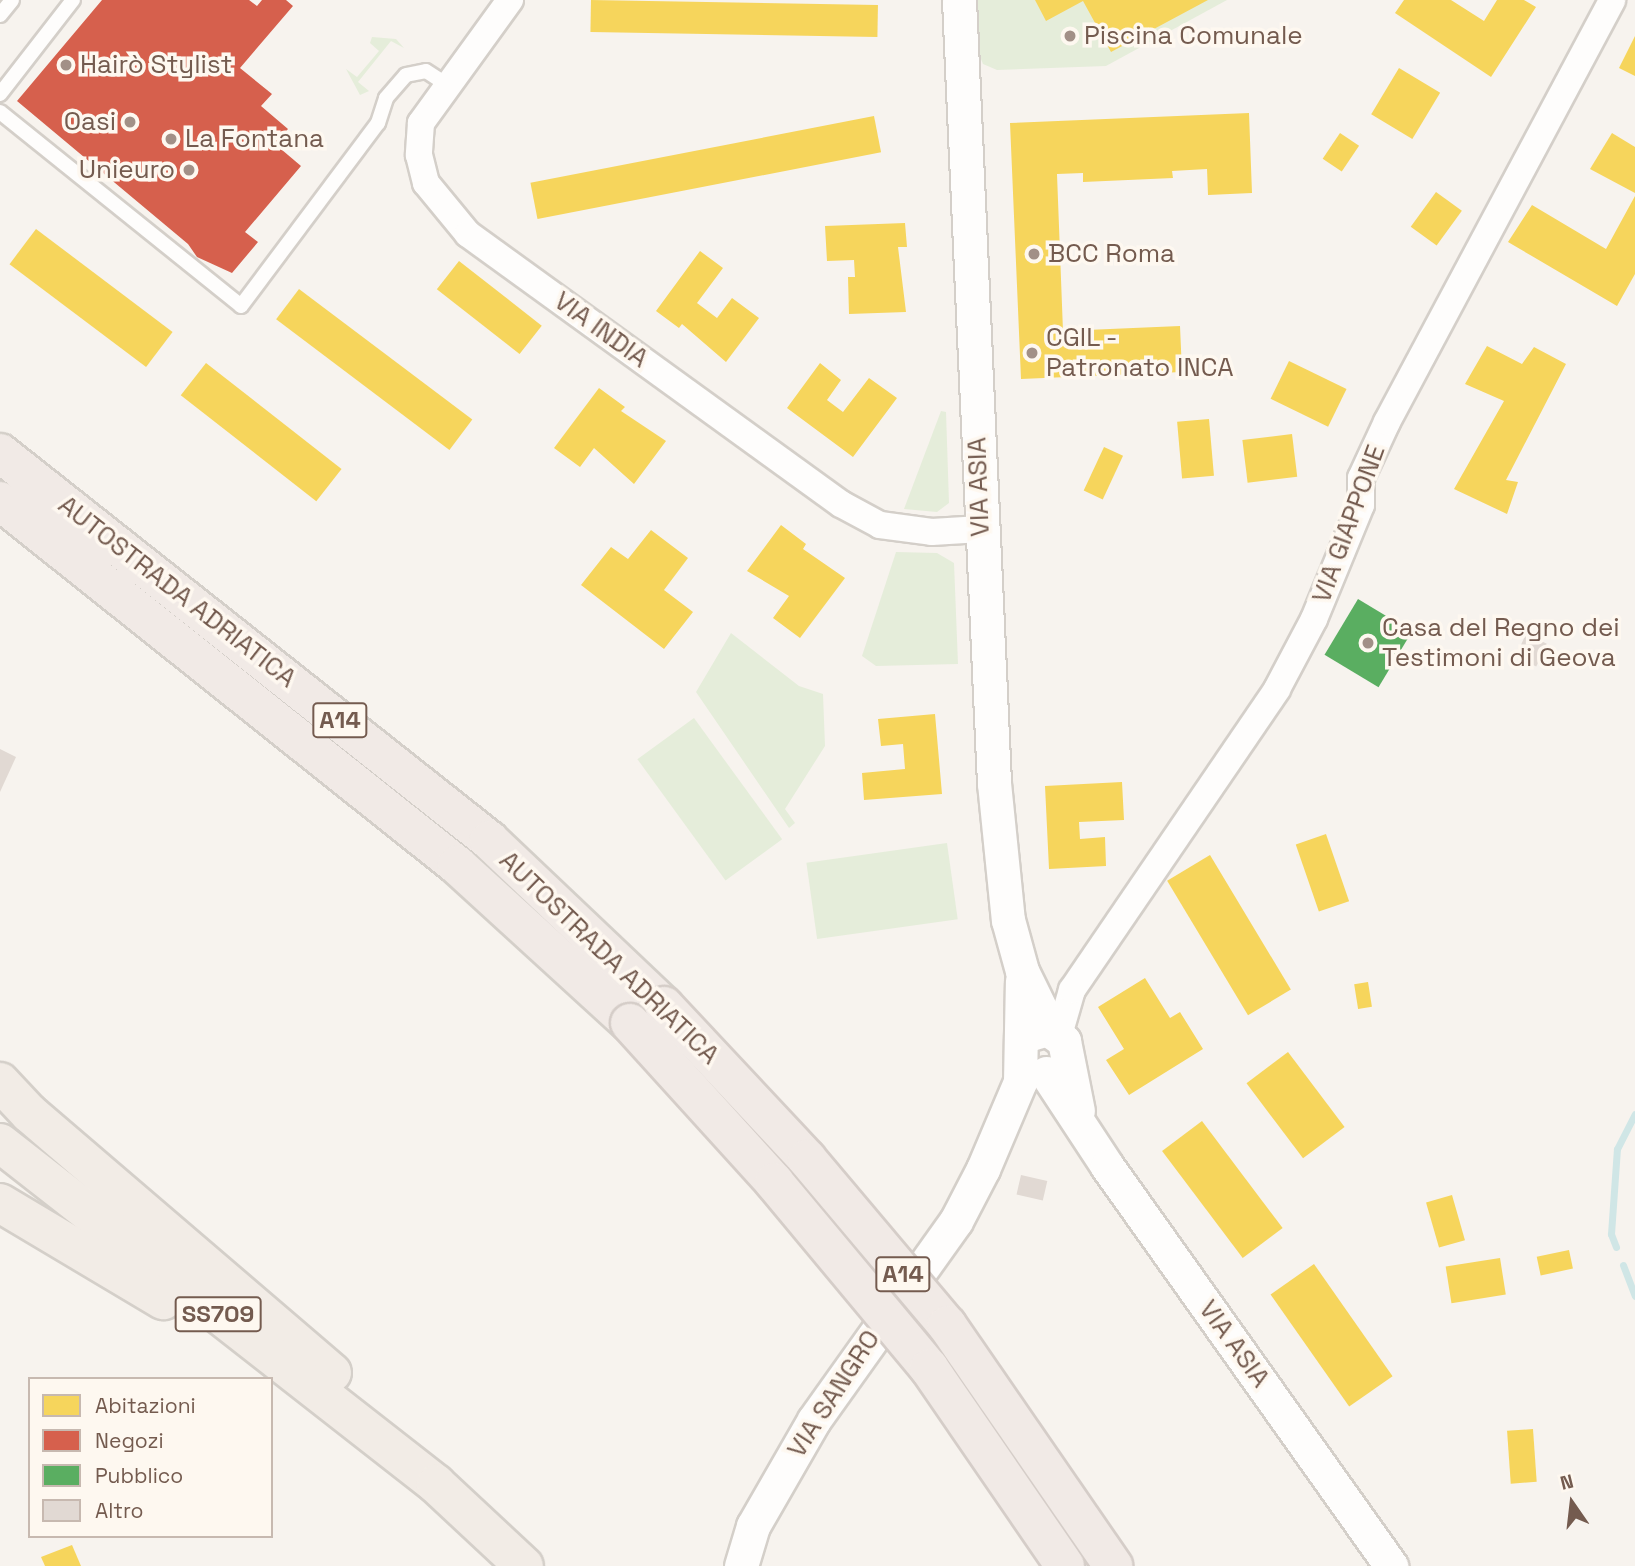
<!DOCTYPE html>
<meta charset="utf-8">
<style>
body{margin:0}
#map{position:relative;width:1635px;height:1566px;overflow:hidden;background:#f7f3ee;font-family:"Space Grotesk",sans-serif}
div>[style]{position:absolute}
.green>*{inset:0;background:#e5edda;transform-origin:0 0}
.homes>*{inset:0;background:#f6d55c;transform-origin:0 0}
.shops>*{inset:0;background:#d6604d}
.public>*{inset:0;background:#5aae61;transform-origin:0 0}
.stream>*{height:7px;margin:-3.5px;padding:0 3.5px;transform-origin:3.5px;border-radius:3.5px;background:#d0e6e6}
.building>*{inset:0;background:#e1d9d3;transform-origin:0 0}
.roads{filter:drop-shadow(2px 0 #d4cfc9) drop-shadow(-2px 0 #d4cfc9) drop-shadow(0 2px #d4cfc9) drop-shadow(0 -2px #d4cfc9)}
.service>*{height:14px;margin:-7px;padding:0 7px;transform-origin:7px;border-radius:7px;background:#fefdfc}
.minor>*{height:26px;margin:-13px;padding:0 13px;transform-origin:13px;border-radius:13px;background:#fefdfc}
.tertiary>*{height:33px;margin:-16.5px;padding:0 16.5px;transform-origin:16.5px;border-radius:16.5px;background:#fefdfc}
.trunk>*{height:38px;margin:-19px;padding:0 19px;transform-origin:19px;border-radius:19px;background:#f2ece6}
.motorway>*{height:38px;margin:-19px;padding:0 19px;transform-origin:19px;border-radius:19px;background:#f1eae6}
.bridges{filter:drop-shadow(2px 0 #d5cdc8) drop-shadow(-2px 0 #d5cdc8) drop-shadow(0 2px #d5cdc8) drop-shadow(0 -2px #d5cdc8)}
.motorway-bridge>*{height:38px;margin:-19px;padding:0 19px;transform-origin:19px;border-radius:19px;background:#f1eae6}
.dots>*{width:19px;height:19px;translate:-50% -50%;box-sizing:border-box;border:4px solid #fef8f0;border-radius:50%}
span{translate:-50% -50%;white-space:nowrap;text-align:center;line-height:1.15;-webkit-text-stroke:7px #fef8f0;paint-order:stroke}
.shield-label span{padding:2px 5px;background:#fef8f0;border:2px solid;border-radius:5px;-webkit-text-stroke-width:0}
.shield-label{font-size:24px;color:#745b4f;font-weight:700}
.poi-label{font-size:26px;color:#745b4f}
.left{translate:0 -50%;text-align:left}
.right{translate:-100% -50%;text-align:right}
.street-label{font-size:26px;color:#745b4f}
.legend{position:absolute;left:28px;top:1377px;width:245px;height:161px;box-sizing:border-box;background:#fef8f0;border:2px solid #c7b9b0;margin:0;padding:9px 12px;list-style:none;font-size:21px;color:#745b4f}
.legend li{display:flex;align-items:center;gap:14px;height:35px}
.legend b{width:35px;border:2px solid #c7b9b0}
.north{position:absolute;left:1537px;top:1468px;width:70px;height:70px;-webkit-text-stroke:5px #fef8f0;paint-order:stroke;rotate:346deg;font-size:19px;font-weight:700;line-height:28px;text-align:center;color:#745b4f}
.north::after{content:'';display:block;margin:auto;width:24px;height:32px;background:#745b4f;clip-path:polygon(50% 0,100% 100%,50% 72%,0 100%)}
</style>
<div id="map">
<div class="green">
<i style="clip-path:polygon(975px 0,1227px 0,1106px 66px,997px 70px,983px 64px,976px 47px)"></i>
<i style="clip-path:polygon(372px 37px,396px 39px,404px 48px,391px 41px,358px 82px,369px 91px,360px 95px,346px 69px,357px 77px,379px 51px,370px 43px)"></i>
<i style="clip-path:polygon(941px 411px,946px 412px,949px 503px,937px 512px,904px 509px)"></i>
<i style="clip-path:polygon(896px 552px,937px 553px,954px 563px,958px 664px,876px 666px,862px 656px)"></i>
<i style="clip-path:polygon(731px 633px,799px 686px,823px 694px,825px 746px,785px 809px,795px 823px,789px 828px,696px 692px)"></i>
<i style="left:694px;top:718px;width:150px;height:70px;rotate:54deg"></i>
<i style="left:947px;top:843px;width:77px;height:142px;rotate:82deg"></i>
</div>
<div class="homes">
<i style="left:591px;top:0;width:287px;height:32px;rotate:1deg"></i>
<i style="clip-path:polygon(1035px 0,1208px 0,1111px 52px,1083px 1px,1046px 21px)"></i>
<i style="clip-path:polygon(1404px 0,1451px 0,1484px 21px,1497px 0,1524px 0,1536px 7px,1491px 77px,1395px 13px)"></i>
<i style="clip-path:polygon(1635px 36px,1635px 76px,1619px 68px)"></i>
<i style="left:1399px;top:68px;width:48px;height:54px;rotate:31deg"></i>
<i style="clip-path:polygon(1249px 113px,1252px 193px,1208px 195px,1207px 169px,1172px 171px,1173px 178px,1083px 182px,1083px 173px,1057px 174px,1063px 331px,1180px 326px,1182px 372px,1021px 379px,1010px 123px)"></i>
<i style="left:874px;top:116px;width:37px;height:350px;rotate:79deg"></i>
<i style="left:1340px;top:133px;width:23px;height:31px;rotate:34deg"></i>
<i style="clip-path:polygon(1612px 133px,1635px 147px,1635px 193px,1590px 169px)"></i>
<i style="left:1436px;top:192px;width:32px;height:43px;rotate:36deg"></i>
<i style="clip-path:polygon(1635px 196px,1635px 274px,1617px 306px,1508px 242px,1532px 205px,1606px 249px)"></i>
<i style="clip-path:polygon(905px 223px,907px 247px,898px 247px,906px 312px,849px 314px,848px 277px,855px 277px,854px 260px,827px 261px,825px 226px)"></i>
<i style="left:36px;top:229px;width:171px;height:44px;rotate:37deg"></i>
<i style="clip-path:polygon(700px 251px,723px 268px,697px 303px,717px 318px,732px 298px,759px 318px,726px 362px,682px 324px,679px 328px,656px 311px)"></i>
<i style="left:459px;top:261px;width:105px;height:36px;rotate:38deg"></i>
<i style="left:299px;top:289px;width:217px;height:38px;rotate:37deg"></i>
<i style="clip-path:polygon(1487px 346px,1522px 364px,1534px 347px,1566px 364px,1506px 480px,1518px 482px,1507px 514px,1454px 489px,1504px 401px,1465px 384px)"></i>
<i style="left:1289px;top:361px;width:64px;height:42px;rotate:26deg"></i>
<i style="left:206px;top:363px;width:172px;height:41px;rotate:38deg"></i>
<i style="clip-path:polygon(820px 363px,841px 380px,827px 400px,843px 412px,869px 378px,897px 398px,853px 457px,787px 408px)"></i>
<i style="clip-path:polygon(599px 388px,625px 407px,621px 411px,666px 441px,634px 484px,594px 448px,580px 467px,554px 448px)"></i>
<i style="left:1209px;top:419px;width:57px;height:32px;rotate:85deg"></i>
<i style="left:1292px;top:434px;width:43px;height:50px;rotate:83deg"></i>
<i style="left:1104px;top:447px;width:21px;height:48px;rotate:25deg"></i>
<i style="clip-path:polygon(781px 525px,806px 544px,803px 549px,845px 578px,800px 638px,773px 618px,789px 596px,747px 571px)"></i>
<i style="clip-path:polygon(651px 530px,688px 558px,664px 590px,693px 612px,664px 649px,581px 585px,611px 547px,628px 559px)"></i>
<i style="clip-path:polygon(935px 714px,942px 794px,864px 800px,862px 773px,905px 769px,903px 744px,881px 746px,878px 719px)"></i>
<i style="clip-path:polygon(1122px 782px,1124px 820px,1079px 822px,1080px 839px,1105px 837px,1106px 866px,1049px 869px,1045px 786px)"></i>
<i style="left:1326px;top:834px;width:71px;height:32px;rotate:71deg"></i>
<i style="left:1210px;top:855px;width:157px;height:50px;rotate:59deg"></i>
<i style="clip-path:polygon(1145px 978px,1170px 1018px,1180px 1012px,1203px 1049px,1129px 1095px,1106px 1060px,1124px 1049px,1098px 1007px)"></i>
<i style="left:1368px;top:982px;width:25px;height:14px;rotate:81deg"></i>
<i style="left:1288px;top:1052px;width:94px;height:52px;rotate:53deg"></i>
<i style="left:1202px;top:1121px;width:134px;height:50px;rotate:53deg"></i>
<i style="left:1452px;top:1195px;width:47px;height:27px;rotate:74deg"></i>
<i style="left:1569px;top:1250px;width:19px;height:33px;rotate:78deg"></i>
<i style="left:1500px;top:1258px;width:37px;height:55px;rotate:81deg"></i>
<i style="left:1314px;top:1264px;width:137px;height:53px;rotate:55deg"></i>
<i style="left:1533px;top:1429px;width:53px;height:26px;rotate:86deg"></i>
<i style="clip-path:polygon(72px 1545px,81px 1566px,45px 1566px,41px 1557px)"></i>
</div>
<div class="shops">
<i style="clip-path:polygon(102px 0,249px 0,257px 6px,262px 0,286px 0,293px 6px,240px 68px,272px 94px,261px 106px,288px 129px,275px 144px,301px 166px,245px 232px,258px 242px,232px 273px,197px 257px,188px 244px,17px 101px)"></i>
</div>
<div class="public">
<i style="left:1358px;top:599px;width:63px;height:65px;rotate:31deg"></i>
</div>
<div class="stream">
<i style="left:1616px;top:1247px;width:14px;rotate:-111deg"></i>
<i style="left:1611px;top:1234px;width:85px;rotate:-86deg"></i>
<i style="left:1617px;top:1149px;width:39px;rotate:-63deg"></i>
<i style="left:1623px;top:1265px;width:33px;rotate:69deg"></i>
</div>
<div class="building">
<i style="left:1526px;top:634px;width:23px;height:25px;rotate:25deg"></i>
<i style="clip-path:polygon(0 749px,16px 757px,0 792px)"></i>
<i style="left:1021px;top:1175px;width:27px;height:20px;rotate:13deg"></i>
</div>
<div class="roads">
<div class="service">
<i style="left:0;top:15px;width:19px;rotate:-51deg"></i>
<i style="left:0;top:94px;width:119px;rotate:-52.2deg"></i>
<i style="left:0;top:112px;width:309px;rotate:38.8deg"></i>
<i style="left:241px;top:306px;width:229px;rotate:-53.2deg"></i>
<i style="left:378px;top:123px;width:26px;rotate:-72deg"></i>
<i style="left:386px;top:98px;width:30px;rotate:-49deg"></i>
<i style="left:406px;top:75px;width:20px;rotate:-11deg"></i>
<i style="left:426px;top:71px;width:24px;rotate:33deg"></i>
</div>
<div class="minor">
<i style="left:510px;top:0;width:152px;rotate:125.9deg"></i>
<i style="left:421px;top:123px;width:32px;rotate:94deg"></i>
<i style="left:419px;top:155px;width:29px;rotate:76deg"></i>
<i style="left:426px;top:183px;width:66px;rotate:50.5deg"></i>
<i style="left:468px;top:234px;width:460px;rotate:35.9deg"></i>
<i style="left:841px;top:504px;width:44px;rotate:28.3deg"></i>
<i style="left:880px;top:525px;width:52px;rotate:7.7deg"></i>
<i style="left:932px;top:532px;width:49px;rotate:-3.5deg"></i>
<i style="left:1059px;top:1035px;width:47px;rotate:-73.9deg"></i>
<i style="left:1072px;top:990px;width:364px;rotate:-55.7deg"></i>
<i style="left:1277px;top:689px;width:79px;rotate:-62.1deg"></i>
<i style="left:1314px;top:619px;width:123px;rotate:-67.6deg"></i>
<i style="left:1361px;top:505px;width:27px;rotate:-90deg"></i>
<i style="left:1361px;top:478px;width:62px;rotate:-65.1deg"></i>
<i style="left:1387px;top:422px;width:478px;rotate:-61.9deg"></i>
</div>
<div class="tertiary">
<i style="left:959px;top:0;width:784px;rotate:87.44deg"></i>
<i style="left:994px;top:783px;width:138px;rotate:84.2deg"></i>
<i style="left:1008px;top:920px;width:53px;rotate:74.6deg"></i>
<i style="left:1022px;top:971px;width:66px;rotate:63.8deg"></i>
<i style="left:1031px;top:1034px;width:17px;rotate:-17deg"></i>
<i style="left:1047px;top:1029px;width:21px;rotate:35deg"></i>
<i style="left:1064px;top:1041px;width:71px;rotate:78.7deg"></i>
<i style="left:1046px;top:1073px;width:111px;rotate:56.7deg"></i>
<i style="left:1107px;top:1166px;width:491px;rotate:54.6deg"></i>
<i style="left:741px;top:1566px;width:42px;rotate:-73.3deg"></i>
<i style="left:753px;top:1526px;width:122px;rotate:-60.1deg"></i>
<i style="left:814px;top:1420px;width:244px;rotate:-54.5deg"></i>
<i style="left:956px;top:1221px;width:59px;rotate:-62.6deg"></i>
<i style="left:983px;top:1169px;width:95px;rotate:-67deg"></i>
<i style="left:1020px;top:1082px;width:101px;rotate:-88.9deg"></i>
</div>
<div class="trunk">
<i style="left:0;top:1082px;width:42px;rotate:46.9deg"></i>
<i style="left:29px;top:1113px;width:399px;rotate:40.6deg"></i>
<i style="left:0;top:1143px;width:554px;rotate:38.03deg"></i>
<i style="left:436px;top:1484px;width:120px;rotate:43deg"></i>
<i style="left:0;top:1203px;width:190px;rotate:30.8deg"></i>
</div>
<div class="motorway">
<i style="left:0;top:453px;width:624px;rotate:38.36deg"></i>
<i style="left:489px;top:840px;width:241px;rotate:43.5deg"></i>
<i style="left:0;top:501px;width:584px;rotate:38.54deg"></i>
<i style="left:457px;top:865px;width:234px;rotate:42.4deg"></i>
</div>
</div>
<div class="bridges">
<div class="motorway-bridge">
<i style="left:664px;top:1006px;width:209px;rotate:46.9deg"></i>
<i style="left:807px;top:1159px;width:217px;rotate:49.9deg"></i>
<i style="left:947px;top:1325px;width:293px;rotate:55.4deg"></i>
<i style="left:630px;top:1023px;width:215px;rotate:47.8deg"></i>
<i style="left:774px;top:1182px;width:242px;rotate:50.2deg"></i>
<i style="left:929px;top:1368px;width:240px;rotate:55.5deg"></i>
</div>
</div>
<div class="dots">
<i style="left:1070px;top:36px;background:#a29087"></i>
<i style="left:66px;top:65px;background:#a29087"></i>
<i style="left:130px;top:122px;background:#a29087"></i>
<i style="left:171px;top:139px;background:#a29087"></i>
<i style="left:189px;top:170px;background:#a29087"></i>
<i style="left:1034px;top:254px;background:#a29087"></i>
<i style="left:1032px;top:353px;background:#a29087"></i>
<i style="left:1368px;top:643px;background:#a29087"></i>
</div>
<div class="shield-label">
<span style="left:340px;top:720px">A14</span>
<span style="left:903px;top:1274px">A14</span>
<span style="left:218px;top:1314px">SS709</span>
</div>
<div class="poi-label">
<span class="left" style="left:1084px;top:36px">Piscina Comunale</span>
<span class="left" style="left:80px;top:65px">Hairò Stylist</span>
<span class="right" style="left:116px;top:122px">Oasi</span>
<span class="left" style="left:185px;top:139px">La Fontana</span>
<span class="right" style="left:175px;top:170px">Unieuro</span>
<span class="left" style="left:1048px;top:254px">BCC Roma</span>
<span class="left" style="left:1046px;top:353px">CGIL -<br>Patronato INCA</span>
<span class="left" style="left:1382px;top:643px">Casa del Regno dei<br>Testimoni di Geova</span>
</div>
<div class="street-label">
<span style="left:601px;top:330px;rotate:36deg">VIA INDIA</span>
<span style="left:979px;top:487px;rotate:-92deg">VIA ASIA</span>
<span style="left:1349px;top:524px;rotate:-70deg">VIA GIAPPONE</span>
<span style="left:177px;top:592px;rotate:38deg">AUTOSTRADA ADRIATICA</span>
<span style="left:609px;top:958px;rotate:44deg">AUTOSTRADA ADRIATICA</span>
<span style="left:1234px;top:1344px;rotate:54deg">VIA ASIA</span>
<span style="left:834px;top:1394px;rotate:-57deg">VIA SANGRO</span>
</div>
<ul class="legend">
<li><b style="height:19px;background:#f6d55c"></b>Abitazioni</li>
<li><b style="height:19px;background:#d6604d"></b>Negozi</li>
<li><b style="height:19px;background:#5aae61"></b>Pubblico</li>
<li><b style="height:19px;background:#e1d9d3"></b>Altro</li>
</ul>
<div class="north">N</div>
</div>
